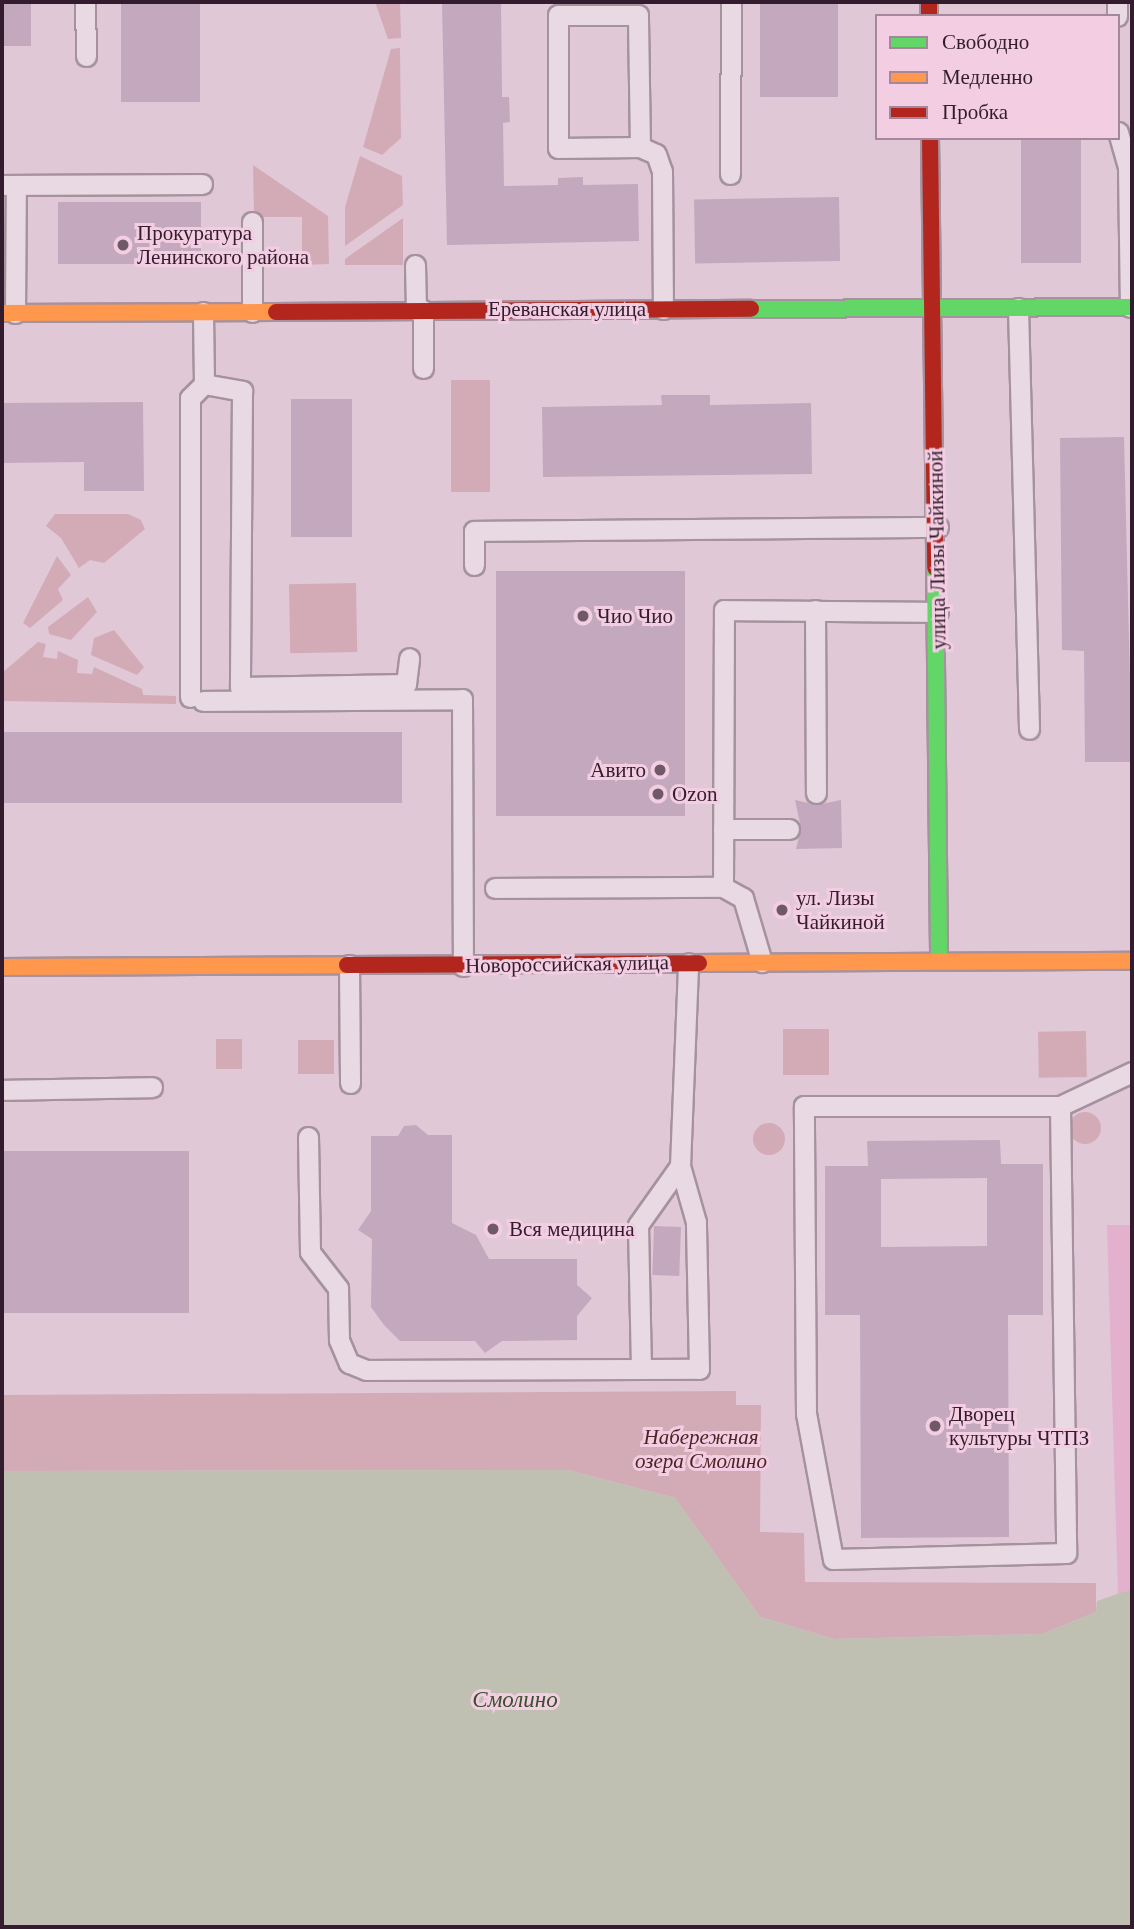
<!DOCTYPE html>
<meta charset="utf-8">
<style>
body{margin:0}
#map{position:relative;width:1134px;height:1929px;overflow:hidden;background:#e0c8d7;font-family:"Times New Roman",serif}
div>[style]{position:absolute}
.green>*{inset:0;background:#d3abb7;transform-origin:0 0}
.round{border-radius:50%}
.sand>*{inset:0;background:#e3b0cd}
.water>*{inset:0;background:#bfc0b1}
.building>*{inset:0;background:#c4a9be;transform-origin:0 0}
.roads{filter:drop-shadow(2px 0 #a5929e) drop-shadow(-2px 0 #a5929e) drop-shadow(0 2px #a5929e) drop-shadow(0 -2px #a5929e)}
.lane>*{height:19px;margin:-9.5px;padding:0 9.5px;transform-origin:9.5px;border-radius:9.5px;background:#e8d9e2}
.fast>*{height:16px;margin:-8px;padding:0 8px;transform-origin:8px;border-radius:8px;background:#63d668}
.slow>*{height:16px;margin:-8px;padding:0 8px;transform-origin:8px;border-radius:8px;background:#ff974d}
.jam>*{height:16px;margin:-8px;padding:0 8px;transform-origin:8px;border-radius:8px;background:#b3261e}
.dots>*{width:19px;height:19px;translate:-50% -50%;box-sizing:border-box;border:4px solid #f3cde2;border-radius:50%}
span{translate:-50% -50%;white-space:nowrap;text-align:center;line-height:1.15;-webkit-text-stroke:6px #f3cde2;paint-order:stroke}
.poi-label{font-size:21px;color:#321c2d}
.left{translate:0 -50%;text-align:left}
.right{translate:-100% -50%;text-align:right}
.street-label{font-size:21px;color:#321c2d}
.park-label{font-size:21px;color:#4d2324;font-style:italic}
.water-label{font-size:23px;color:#38512c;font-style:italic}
.frame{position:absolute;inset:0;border:4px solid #321c2d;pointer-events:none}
.legend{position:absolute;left:875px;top:14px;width:245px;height:126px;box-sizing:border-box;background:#f3cde2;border:2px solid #a6869a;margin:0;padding:9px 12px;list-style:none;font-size:21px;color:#321c2d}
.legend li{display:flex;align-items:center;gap:14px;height:35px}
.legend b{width:35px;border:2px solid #a6869a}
</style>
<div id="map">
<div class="green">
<i style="clip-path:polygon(375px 2px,400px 2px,401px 38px,388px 39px)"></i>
<i style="clip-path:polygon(400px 48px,401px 138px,382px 155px,363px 147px,391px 49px)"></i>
<i style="clip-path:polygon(360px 156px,402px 176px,403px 205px,345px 246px,345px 207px)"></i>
<i style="clip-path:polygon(253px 165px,328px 216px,329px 264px,302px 265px,302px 217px,254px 217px)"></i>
<i style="clip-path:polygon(403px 218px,403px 265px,345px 265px,345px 259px)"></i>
<i style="left:451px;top:380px;width:39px;height:112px"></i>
<i style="clip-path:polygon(55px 514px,128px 514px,141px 520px,145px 529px,104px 563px,90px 560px,79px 568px,61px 538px,46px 526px)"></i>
<i style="clip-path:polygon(57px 556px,71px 575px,58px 589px,63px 600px,30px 628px,23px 623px)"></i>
<i style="left:356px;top:583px;width:69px;height:67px;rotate:89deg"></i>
<i style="clip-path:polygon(88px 597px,97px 612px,71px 640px,49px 634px,48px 627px)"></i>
<i style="clip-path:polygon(114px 630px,144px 667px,137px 675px,91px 655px,94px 638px)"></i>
<i style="clip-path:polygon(38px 642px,46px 644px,43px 657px,57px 659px,58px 651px,78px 660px,77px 673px,92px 674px,94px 667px,142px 689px,143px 695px,176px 696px,176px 704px,2px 701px,2px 673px)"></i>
<i style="left:783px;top:1029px;width:46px;height:46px"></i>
<i style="left:1086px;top:1031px;width:46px;height:48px;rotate:89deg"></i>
<i style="left:216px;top:1039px;width:26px;height:30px"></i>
<i style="left:298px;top:1040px;width:36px;height:34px"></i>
<i class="round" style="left:1069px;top:1112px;width:32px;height:32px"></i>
<i class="round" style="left:753px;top:1123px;width:32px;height:32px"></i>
<i style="clip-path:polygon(736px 1391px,736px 1405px,761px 1405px,760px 1532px,804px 1533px,805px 1582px,1096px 1583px,1096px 1612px,1042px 1634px,834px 1639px,760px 1617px,675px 1498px,568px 1470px,2px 1471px,2px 1395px)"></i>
</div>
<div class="sand">
<i style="clip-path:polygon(1107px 1225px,1132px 1225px,1132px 1589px,1118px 1594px)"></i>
</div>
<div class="water">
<i style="clip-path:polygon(568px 1470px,675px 1498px,760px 1617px,834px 1639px,1042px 1634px,1096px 1612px,1097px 1601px,1132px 1589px,1132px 1927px,2px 1927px,2px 1471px)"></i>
</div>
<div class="building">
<i style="left:2px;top:2px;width:29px;height:44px"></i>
<i style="left:121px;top:2px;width:79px;height:100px"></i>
<i style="clip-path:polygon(442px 2px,501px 2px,502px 97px,509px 97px,510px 122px,503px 123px,504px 186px,558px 185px,558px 178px,583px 177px,583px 185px,638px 184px,639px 241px,447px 245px)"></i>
<i style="left:760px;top:2px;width:78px;height:95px"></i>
<i style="left:1021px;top:138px;width:60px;height:125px"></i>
<i style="left:839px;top:197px;width:64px;height:145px;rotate:89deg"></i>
<i style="left:201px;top:202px;width:62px;height:143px;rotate:90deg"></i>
<i style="clip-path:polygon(661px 395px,710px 395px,710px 405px,811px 403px,812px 474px,543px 477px,542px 407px,662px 405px)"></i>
<i style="left:291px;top:399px;width:61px;height:138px"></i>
<i style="clip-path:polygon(143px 402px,144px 491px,84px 491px,84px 462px,2px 463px,2px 403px)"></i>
<i style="clip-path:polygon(1124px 437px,1132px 762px,1085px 762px,1084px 651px,1062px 650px,1060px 438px)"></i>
<i style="left:685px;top:571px;width:245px;height:189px;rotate:90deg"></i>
<i style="left:402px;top:732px;width:71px;height:400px;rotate:90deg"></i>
<i style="clip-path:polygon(795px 800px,817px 805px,841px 800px,842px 848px,796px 849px,801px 828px)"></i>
<i style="clip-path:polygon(416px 1125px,428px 1135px,452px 1135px,452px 1223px,476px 1235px,489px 1259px,577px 1259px,577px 1285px,592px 1298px,577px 1316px,577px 1340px,502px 1341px,485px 1353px,475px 1341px,400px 1341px,384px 1325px,371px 1307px,372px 1239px,358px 1230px,371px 1211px,371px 1136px,398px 1136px,404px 1126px)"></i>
<i style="clip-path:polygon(evenodd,1000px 1140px,1001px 1164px,1043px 1164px,1043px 1315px,1008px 1315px,1009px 1537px,861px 1538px,860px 1315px,825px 1315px,825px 1166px,868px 1166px,867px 1141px,1000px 1140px,987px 1178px,987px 1246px,881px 1247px,881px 1179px,987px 1178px)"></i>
<i style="left:189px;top:1151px;width:162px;height:187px;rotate:90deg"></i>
<i style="left:654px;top:1226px;width:27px;height:49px;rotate:2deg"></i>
</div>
<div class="roads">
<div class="lane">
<i style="left:85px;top:2px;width:54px;rotate:88.9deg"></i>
<i style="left:1117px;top:2px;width:14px;rotate:90deg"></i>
<i style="left:1118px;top:132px;width:36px;rotate:74deg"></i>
<i style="left:1128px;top:167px;width:140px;rotate:89.2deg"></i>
<i style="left:640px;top:147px;width:132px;rotate:-90.9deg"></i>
<i style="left:638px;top:15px;width:80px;rotate:180deg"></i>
<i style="left:558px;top:15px;width:133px;rotate:90deg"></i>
<i style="left:558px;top:148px;width:82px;rotate:-0.7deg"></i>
<i style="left:640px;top:147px;width:17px;rotate:24deg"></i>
<i style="left:656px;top:154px;width:18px;rotate:71deg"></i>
<i style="left:662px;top:171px;width:138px;rotate:89.6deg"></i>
<i style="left:730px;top:174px;width:172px;rotate:-89.7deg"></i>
<i style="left:2px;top:185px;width:200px;rotate:-0.3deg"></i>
<i style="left:415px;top:265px;width:45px;rotate:88.7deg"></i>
<i style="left:1018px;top:308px;width:421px;rotate:88.5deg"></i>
<i style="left:423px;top:310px;width:58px;rotate:90deg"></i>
<i style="left:252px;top:312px;width:90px;rotate:-90deg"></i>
<i style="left:15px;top:313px;width:128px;rotate:-89.6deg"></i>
<i style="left:204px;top:384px;width:39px;rotate:10deg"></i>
<i style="left:242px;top:391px;width:296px;rotate:90.4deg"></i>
<i style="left:240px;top:687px;width:166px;rotate:-1deg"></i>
<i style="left:406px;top:684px;width:26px;rotate:-83deg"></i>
<i style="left:474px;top:565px;width:34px;rotate:-90deg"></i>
<i style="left:474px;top:531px;width:464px;rotate:-0.5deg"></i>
<i style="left:815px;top:610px;width:183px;rotate:89.7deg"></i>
<i style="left:190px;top:697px;width:299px;rotate:-90deg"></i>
<i style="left:190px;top:398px;width:20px;rotate:-45deg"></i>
<i style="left:204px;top:384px;width:72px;rotate:-90.8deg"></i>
<i style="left:203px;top:701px;width:259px;rotate:-0.4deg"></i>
<i style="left:462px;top:699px;width:267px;rotate:89.8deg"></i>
<i style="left:723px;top:829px;width:66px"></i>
<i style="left:723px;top:887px;width:23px;rotate:29deg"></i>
<i style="left:743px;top:898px;width:67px;rotate:73.5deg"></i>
<i style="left:495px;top:888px;width:228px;rotate:-0.3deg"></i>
<i style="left:723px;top:887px;width:277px;rotate:-89.8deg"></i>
<i style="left:724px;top:610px;width:214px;rotate:0.5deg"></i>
<i style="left:349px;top:965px;width:118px;rotate:89.5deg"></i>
<i style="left:2px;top:1090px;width:150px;rotate:-1.1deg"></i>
<i style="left:1060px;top:1106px;width:447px;rotate:89.2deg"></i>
<i style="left:1066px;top:1553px;width:233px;rotate:178.5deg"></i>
<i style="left:833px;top:1559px;width:147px;rotate:-100.5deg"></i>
<i style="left:806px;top:1414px;width:308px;rotate:-90.4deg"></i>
<i style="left:804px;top:1106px;width:256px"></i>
<i style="left:1060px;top:1106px;width:80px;rotate:-25.3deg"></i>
<i style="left:308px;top:1137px;width:115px;rotate:89deg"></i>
<i style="left:310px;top:1252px;width:46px;rotate:52.1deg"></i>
<i style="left:338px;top:1288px;width:52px;rotate:88.9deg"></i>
<i style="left:339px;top:1340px;width:25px;rotate:67deg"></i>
<i style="left:349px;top:1363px;width:18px;rotate:22deg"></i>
<i style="left:366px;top:1370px;width:333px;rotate:-0.2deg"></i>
<i style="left:699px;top:1369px;width:147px;rotate:-91.2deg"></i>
<i style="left:696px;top:1222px;width:58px;rotate:-105.9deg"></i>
<i style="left:680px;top:1166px;width:203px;rotate:-87.7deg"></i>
<i style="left:641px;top:1369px;width:144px;rotate:-91.2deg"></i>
<i style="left:638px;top:1225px;width:72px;rotate:-54.6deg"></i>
</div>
<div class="fast">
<i style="left:751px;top:309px;width:381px;rotate:-0.3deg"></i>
<i style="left:935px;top:568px;width:393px;rotate:89.4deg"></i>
</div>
<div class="slow">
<i style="left:2px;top:313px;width:274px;rotate:-0.2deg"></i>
<i style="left:699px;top:963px;width:433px;rotate:-0.3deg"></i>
<i style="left:2px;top:967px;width:345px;rotate:-0.3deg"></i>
</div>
<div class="jam">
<i style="left:929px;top:2px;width:14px;rotate:90deg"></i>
<i style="left:930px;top:138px;width:430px;rotate:89.3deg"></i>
<i style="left:276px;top:312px;width:475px;rotate:-0.4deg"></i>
<i style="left:347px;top:965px;width:352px;rotate:-0.3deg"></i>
</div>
</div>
<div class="dots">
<i style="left:123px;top:245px;background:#6f5868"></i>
<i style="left:583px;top:616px;background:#6f5868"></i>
<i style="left:660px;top:770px;background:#6f5868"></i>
<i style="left:658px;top:794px;background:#6f5868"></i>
<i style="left:782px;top:910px;background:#6f5868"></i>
<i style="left:493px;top:1229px;background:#6f5868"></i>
<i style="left:935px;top:1426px;background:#6f5868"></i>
</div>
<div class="poi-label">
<span class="left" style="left:137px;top:245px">Прокуратура<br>Ленинского района</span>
<span class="left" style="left:597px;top:616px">Чио Чио</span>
<span class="right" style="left:646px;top:770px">Авито</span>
<span class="left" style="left:672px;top:794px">Ozon</span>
<span class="left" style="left:796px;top:910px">ул. Лизы<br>Чайкиной</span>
<span class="left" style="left:509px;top:1229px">Вся медицина</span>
<span class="left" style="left:949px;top:1426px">Дворец<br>культуры ЧТПЗ</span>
</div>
<div class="street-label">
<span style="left:567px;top:309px">Ереванская улица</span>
<span style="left:937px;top:550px;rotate:-91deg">улица Лизы Чайкиной</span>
<span style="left:567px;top:964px;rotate:-1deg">Новороссийская улица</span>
</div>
<div class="park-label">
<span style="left:701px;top:1449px">Набережная<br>озера Смолино</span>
</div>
<div class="water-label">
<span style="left:515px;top:1700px">Смолино</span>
</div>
<div class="frame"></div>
<ul class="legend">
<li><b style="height:9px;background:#63d668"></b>Свободно</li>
<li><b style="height:9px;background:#ff974d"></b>Медленно</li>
<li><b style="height:9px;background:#b3261e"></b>Пробка</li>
</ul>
</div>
